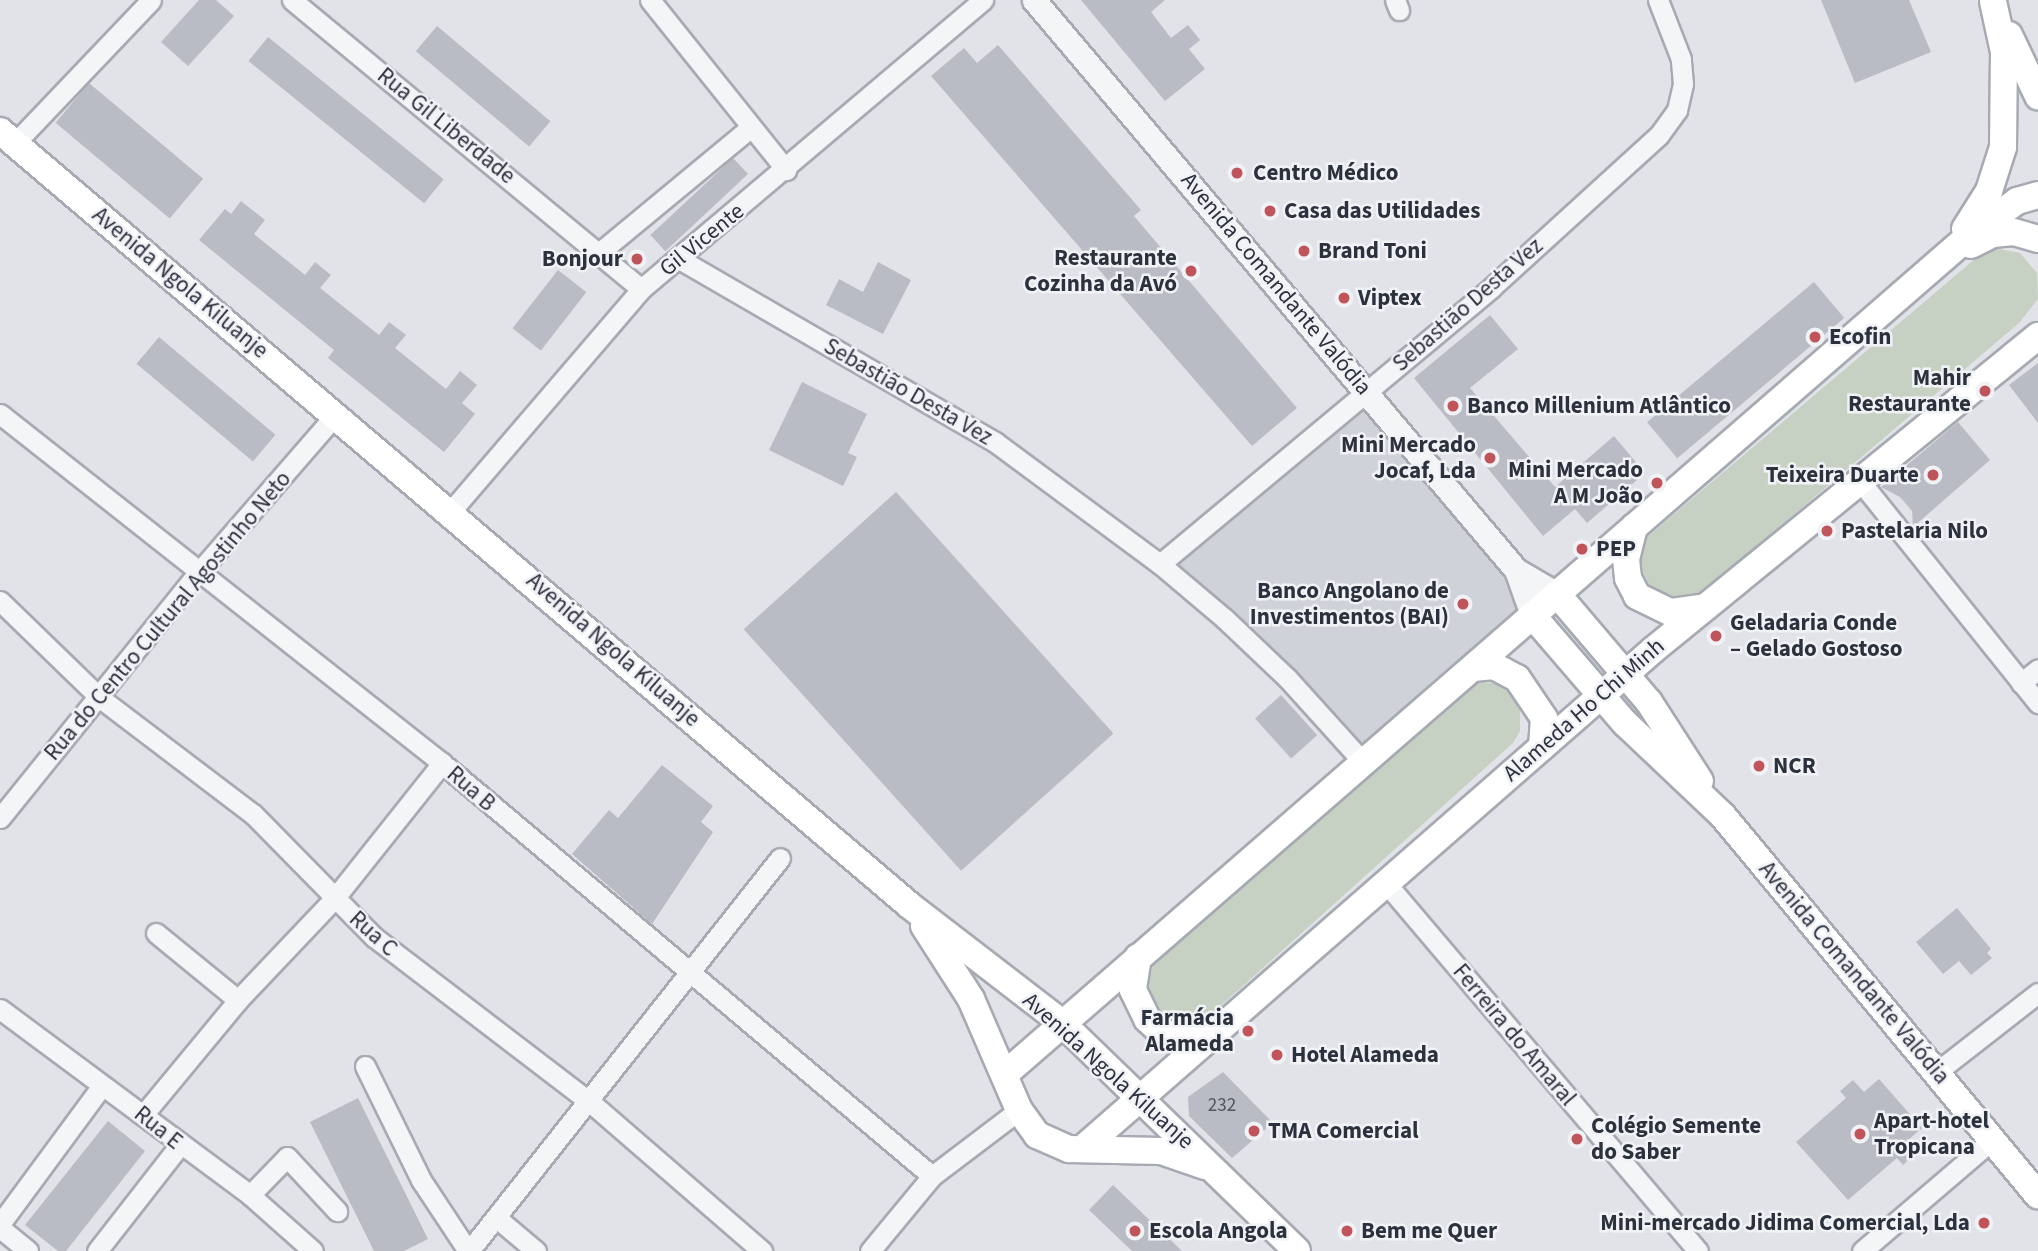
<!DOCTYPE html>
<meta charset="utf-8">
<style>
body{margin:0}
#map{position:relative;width:2038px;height:1251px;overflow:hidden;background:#e1e3e8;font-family:"Source Sans 3",sans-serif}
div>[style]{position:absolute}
.built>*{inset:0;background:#d0d2da}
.green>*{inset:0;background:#c6d1c4}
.building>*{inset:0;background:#b9bcc4;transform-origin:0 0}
.roads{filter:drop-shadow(2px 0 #a7aab2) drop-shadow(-2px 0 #a7aab2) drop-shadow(0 2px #a7aab2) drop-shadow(0 -2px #a7aab2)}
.minor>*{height:19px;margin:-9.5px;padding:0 9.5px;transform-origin:9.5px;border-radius:9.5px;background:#f4f5f7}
.tertiary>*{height:23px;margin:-11.5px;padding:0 11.5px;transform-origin:11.5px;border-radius:11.5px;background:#f4f5f7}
.secondary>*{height:26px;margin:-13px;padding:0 13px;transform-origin:13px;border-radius:13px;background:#fff}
.dots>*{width:19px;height:19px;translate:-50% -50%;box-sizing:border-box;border:4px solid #f1f2f6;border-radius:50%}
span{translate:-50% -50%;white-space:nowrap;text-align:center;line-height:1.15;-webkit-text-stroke:5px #f1f2f6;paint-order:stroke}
.number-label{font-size:19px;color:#4f5460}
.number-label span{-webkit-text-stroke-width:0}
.street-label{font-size:23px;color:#2c313e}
.poi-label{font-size:23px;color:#2c313e;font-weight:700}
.left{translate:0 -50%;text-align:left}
.right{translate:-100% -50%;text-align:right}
</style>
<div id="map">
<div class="built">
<i style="clip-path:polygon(1367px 393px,1516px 570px,1532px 615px,1363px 762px,1160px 564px)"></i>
</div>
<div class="green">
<i style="clip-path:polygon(1994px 248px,2020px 253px,2037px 273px,2038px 299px,2019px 323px,1698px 596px,1685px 602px,1653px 593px,1639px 563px,1647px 537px,1982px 253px)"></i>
<i style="clip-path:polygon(1477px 681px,1503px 685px,1520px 705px,1520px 731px,1513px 743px,1206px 1019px,1192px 1025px,1160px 1016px,1147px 985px,1155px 960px)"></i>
</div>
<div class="building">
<i style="clip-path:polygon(199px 0,216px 0,234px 16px,188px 66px,161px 42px)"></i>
<i style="clip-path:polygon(1081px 0,1165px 0,1151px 12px,1171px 38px,1188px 25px,1200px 40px,1189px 49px,1205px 69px,1165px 101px)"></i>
<i style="clip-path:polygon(1821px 0,1909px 0,1931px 52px,1855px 83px)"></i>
<i style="left:437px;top:26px;width:148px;height:33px;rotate:40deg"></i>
<i style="left:268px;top:37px;width:226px;height:31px;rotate:39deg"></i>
<i style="clip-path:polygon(998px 45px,1141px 210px,1134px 216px,1297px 408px,1252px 446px,931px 76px,964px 48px,977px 63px)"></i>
<i style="left:89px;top:83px;width:149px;height:52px;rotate:40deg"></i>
<i style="left:733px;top:158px;width:22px;height:113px;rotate:47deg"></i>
<i style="clip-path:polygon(241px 201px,265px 220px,254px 234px,305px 275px,315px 262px,331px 275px,320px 288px,379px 335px,389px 322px,406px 335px,395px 348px,446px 389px,460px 371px,477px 385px,462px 403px,475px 414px,444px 452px,328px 358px,334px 350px,199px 240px,225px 209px,231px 214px)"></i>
<i style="clip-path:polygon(878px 262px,911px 280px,883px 334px,826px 305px,839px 279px,863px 292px)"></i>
<i style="left:558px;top:270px;width:36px;height:74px;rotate:38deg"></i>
<i style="left:1814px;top:282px;width:47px;height:218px;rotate:50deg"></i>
<i style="clip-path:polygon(1490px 315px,1518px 349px,1470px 388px,1555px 487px,1614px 436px,1645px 473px,1587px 523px,1575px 509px,1543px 536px,1414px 378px)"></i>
<i style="left:159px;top:337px;width:152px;height:35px;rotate:40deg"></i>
<i style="clip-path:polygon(2038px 363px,2038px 423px,2009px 385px)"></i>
<i style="clip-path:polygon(802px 382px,867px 414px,848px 453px,857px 457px,843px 486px,769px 450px)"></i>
<i style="clip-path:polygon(1958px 422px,1990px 460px,1913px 527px,1912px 511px,1900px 497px,1881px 487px)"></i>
<i style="left:896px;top:492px;width:325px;height:205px;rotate:48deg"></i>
<i style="left:1281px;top:695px;width:54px;height:35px;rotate:48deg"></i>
<i style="clip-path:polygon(662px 765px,713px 806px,701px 822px,713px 832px,652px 924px,572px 854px,609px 810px,618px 818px)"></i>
<i style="clip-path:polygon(1957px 908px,1991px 949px,1987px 953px,1992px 958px,1971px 975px,1959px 961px,1943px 974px,1916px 942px)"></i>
<i style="clip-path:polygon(1223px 1072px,1273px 1123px,1232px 1158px,1189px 1116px,1188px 1097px)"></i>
<i style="clip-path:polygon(1879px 1079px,1922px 1128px,1907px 1141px,1917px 1152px,1903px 1165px,1897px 1158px,1848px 1200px,1796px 1142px,1846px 1098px,1840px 1091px,1853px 1080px,1864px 1092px)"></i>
<i style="clip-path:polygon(358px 1098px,428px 1239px,404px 1251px,374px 1251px,310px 1122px)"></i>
<i style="clip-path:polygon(108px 1121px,145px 1151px,66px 1251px,58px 1251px,25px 1225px)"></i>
<i style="clip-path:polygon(1113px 1185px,1182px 1251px,1132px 1251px,1089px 1210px)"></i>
</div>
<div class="roads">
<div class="minor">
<i style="left:292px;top:0;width:453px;rotate:39.6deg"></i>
<i style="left:650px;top:0;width:218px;rotate:51.3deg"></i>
<i style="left:1395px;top:0;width:11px;rotate:68deg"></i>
<i style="left:15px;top:143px;width:197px;rotate:-46.4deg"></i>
<i style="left:600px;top:252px;width:196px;rotate:-39.6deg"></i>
<i style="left:681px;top:260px;width:363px;rotate:30.1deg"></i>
<i style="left:995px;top:442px;width:205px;rotate:36.5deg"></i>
<i style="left:1160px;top:564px;width:84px;rotate:40.2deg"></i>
<i style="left:1224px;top:618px;width:88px;rotate:43.6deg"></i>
<i style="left:1288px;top:679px;width:112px;rotate:47.9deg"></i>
<i style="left:0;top:414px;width:563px;rotate:38.29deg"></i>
<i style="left:442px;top:763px;width:641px;rotate:40.13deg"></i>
<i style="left:1860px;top:481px;width:285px;rotate:51.3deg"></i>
<i style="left:451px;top:511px;width:292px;rotate:-49.4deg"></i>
<i style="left:641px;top:289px;width:448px;rotate:-40.2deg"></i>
<i style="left:1160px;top:564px;width:432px;rotate:-39.8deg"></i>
<i style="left:1492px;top:287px;width:226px;rotate:-42.3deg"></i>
<i style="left:1659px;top:135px;width:31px;rotate:-54deg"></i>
<i style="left:1677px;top:110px;width:27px;rotate:-77deg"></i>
<i style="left:1683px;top:84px;width:25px;rotate:-95deg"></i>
<i style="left:1681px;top:59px;width:63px;rotate:-111.3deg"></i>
<i style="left:0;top:601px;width:139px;rotate:44.1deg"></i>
<i style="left:100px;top:698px;width:192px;rotate:37.2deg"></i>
<i style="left:253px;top:814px;width:173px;rotate:45.5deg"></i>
<i style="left:374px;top:937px;width:272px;rotate:37.4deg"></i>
<i style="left:590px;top:1102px;width:228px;rotate:40.9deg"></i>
<i style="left:2021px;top:683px;width:22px;rotate:-39deg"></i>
<i style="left:0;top:818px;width:315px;rotate:-51.1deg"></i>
<i style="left:198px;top:573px;width:211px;rotate:-49deg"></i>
<i style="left:1385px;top:882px;width:484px;rotate:49.7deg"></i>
<i style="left:156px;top:933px;width:106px;rotate:39.3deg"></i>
<i style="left:0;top:1009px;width:312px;rotate:36.6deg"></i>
<i style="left:250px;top:1195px;width:84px;rotate:41.6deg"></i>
<i style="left:365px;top:1066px;width:127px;rotate:63.8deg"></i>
<i style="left:421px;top:1180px;width:85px;rotate:56.5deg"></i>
<i style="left:1938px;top:1071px;width:127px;rotate:-38deg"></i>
<i style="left:143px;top:1115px;width:149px;rotate:-50.4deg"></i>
<i style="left:238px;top:1000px;width:139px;rotate:-46.5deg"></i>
<i style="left:334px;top:899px;width:174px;rotate:-51.5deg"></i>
<i style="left:250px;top:1195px;width:53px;rotate:-45.8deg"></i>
<i style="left:287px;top:1157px;width:74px;rotate:47.2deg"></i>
<i style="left:498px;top:1219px;width:50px;rotate:40.1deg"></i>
<i style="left:0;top:1224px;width:170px;rotate:-53.6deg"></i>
<i style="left:0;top:1228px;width:36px;rotate:39deg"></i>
<i style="left:97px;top:1251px;width:133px;rotate:-52deg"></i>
<i style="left:469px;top:1251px;width:501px;rotate:-51.64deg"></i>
<i style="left:870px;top:1251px;width:97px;rotate:-50.4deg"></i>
<i style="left:932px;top:1176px;width:109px;rotate:-37.2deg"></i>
<i style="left:1862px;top:1251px;width:171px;rotate:-40.5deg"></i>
</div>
<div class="tertiary">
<i style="left:1034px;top:0;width:746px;rotate:49.78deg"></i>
<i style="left:1516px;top:570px;width:48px;rotate:30.3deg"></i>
<i style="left:1516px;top:570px;width:48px;rotate:70.4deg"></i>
</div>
<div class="secondary">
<i style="left:2009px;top:35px;width:68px;rotate:64.6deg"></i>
<i style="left:0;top:131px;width:1194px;rotate:40.41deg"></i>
<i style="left:909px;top:905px;width:193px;rotate:37.6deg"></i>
<i style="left:1062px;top:1023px;width:327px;rotate:44.1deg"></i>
<i style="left:1965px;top:229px;width:45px;rotate:-57.7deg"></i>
<i style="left:1989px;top:191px;width:46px;rotate:-72.3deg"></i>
<i style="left:2003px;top:147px;width:95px;rotate:-89.4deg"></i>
<i style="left:2004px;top:52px;width:52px;rotate:-102.2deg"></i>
<i style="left:1971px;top:245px;width:25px;rotate:-27deg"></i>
<i style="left:1993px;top:234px;width:21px;rotate:-5deg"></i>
<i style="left:2014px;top:232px;width:25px;rotate:16deg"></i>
<i style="left:1634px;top:527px;width:33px;rotate:104deg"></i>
<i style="left:1626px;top:559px;width:19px;rotate:84deg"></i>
<i style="left:1628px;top:578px;width:20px;rotate:63deg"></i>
<i style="left:1637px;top:596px;width:37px;rotate:26deg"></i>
<i style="left:1670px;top:612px;width:34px;rotate:-8deg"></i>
<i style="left:1557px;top:594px;width:142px;rotate:49.6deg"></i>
<i style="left:1649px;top:702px;width:94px;rotate:57.2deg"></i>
<i style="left:1532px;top:615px;width:143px;rotate:49.3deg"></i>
<i style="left:1625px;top:723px;width:135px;rotate:43.5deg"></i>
<i style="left:1723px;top:816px;width:493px;rotate:50.3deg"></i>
<i style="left:1473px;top:668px;width:21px;rotate:-5deg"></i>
<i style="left:1494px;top:666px;width:26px;rotate:28deg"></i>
<i style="left:1517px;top:678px;width:48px;rotate:56deg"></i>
<i style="left:1544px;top:718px;width:29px;rotate:94deg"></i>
<i style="left:924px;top:926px;width:87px;rotate:57.2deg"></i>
<i style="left:971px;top:999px;width:121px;rotate:66.6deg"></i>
<i style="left:1019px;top:1110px;width:31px;rotate:54deg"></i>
<i style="left:1037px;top:1135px;width:35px;rotate:24deg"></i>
<i style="left:1069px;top:1149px;width:92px;rotate:1.2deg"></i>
<i style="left:1161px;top:1151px;width:46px;rotate:18.8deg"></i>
<i style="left:1138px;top:957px;width:33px;rotate:99deg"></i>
<i style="left:1133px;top:990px;width:32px;rotate:64deg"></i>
<i style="left:1147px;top:1019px;width:21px;rotate:43deg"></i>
<i style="left:1162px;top:1033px;width:45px;rotate:9deg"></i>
<i style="left:1005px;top:1074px;width:1276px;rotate:-41deg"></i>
<i style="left:1968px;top:237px;width:61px;rotate:-36.3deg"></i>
<i style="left:2017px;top:201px;width:22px;rotate:-16deg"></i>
<i style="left:1082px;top:1149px;width:758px;rotate:-41.15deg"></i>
<i style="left:1653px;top:650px;width:497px;rotate:-39.2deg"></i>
</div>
</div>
<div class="dots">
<i style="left:1237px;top:173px;background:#bf555b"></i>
<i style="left:1270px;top:211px;background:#bf555b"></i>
<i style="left:1304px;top:251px;background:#bf555b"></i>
<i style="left:637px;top:259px;background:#bf555b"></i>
<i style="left:1191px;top:271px;background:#bf555b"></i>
<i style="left:1344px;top:298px;background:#bf555b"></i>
<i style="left:1815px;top:337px;background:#bf555b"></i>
<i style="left:1985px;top:391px;background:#bf555b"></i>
<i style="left:1453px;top:406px;background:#bf555b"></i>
<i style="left:1490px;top:458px;background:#bf555b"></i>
<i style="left:1933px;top:475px;background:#bf555b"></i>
<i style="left:1657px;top:483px;background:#bf555b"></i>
<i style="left:1827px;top:531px;background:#bf555b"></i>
<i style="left:1582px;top:549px;background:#bf555b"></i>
<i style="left:1463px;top:604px;background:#bf555b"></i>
<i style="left:1716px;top:636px;background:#bf555b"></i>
<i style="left:1759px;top:766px;background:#bf555b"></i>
<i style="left:1248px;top:1031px;background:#bf555b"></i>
<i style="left:1277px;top:1055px;background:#bf555b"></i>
<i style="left:1254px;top:1131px;background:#bf555b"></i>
<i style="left:1860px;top:1134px;background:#bf555b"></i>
<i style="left:1577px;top:1139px;background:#bf555b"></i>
<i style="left:1984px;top:1223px;background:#bf555b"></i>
<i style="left:1135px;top:1231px;background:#bf555b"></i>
<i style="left:1347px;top:1231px;background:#bf555b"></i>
</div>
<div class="number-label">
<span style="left:1222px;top:1106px">232</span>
</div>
<div class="street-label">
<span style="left:446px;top:126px;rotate:39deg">Rua Gil Liberdade</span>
<span style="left:702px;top:240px;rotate:-39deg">Gil Vicente</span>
<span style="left:180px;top:283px;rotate:40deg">Avenida Ngola Kiluanje</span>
<span style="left:1276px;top:284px;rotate:50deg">Avenida Comandante Valódia</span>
<span style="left:1468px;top:305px;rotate:-41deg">Sebastião Desta Vez</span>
<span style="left:908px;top:392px;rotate:30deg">Sebastião Desta Vez</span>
<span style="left:168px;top:616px;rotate:-50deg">Rua do Centro Cultural Agostinho Neto</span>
<span style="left:613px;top:650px;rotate:41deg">Avenida Ngola Kiluanje</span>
<span style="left:1584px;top:710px;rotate:-41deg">Alameda Ho Chi Minh</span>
<span style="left:471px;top:789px;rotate:41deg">Rua B</span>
<span style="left:373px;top:934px;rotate:42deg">Rua C</span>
<span style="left:1854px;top:973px;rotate:50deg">Avenida Comandante Valódia</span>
<span style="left:1514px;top:1035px;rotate:50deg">Ferreira do Amaral</span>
<span style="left:1108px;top:1071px;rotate:42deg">Avenida Ngola Kiluanje</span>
<span style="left:158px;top:1128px;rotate:39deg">Rua E</span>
</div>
<div class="poi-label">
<span class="left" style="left:1253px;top:173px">Centro Médico</span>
<span class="left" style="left:1284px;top:211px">Casa das Utilidades</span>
<span class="left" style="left:1318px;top:251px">Brand Toni</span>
<span class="right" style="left:1177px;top:271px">Restaurante<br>Cozinha da Avó</span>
<span class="right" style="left:623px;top:259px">Bonjour</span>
<span class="left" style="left:1358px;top:298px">Viptex</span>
<span class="left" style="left:1829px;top:337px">Ecofin</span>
<span class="right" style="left:1971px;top:391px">Mahir<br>Restaurante</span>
<span class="left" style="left:1467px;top:406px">Banco Millenium Atlântico</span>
<span class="right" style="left:1476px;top:458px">Mini Mercado<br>Jocaf, Lda</span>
<span class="right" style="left:1643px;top:483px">Mini Mercado<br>A M João</span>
<span class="right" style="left:1919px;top:475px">Teixeira Duarte</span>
<span class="left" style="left:1841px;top:531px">Pastelaria Nilo</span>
<span class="left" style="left:1596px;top:549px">PEP</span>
<span class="right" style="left:1449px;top:604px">Banco Angolano de<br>Investimentos (BAI)</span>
<span class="left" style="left:1730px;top:636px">Geladaria Conde<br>– Gelado Gostoso</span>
<span class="left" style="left:1773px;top:766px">NCR</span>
<span class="right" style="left:1234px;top:1031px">Farmácia<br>Alameda</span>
<span class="left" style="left:1291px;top:1055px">Hotel Alameda</span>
<span class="left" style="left:1874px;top:1134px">Apart-hotel<br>Tropicana</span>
<span class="left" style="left:1591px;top:1139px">Colégio Semente<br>do Saber</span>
<span class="left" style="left:1268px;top:1131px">TMA Comercial</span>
<span class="right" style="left:1970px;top:1223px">Mini-mercado Jidima Comercial, Lda</span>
<span class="left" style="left:1149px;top:1231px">Escola Angola</span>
<span class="left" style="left:1361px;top:1231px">Bem me Quer</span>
</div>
</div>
